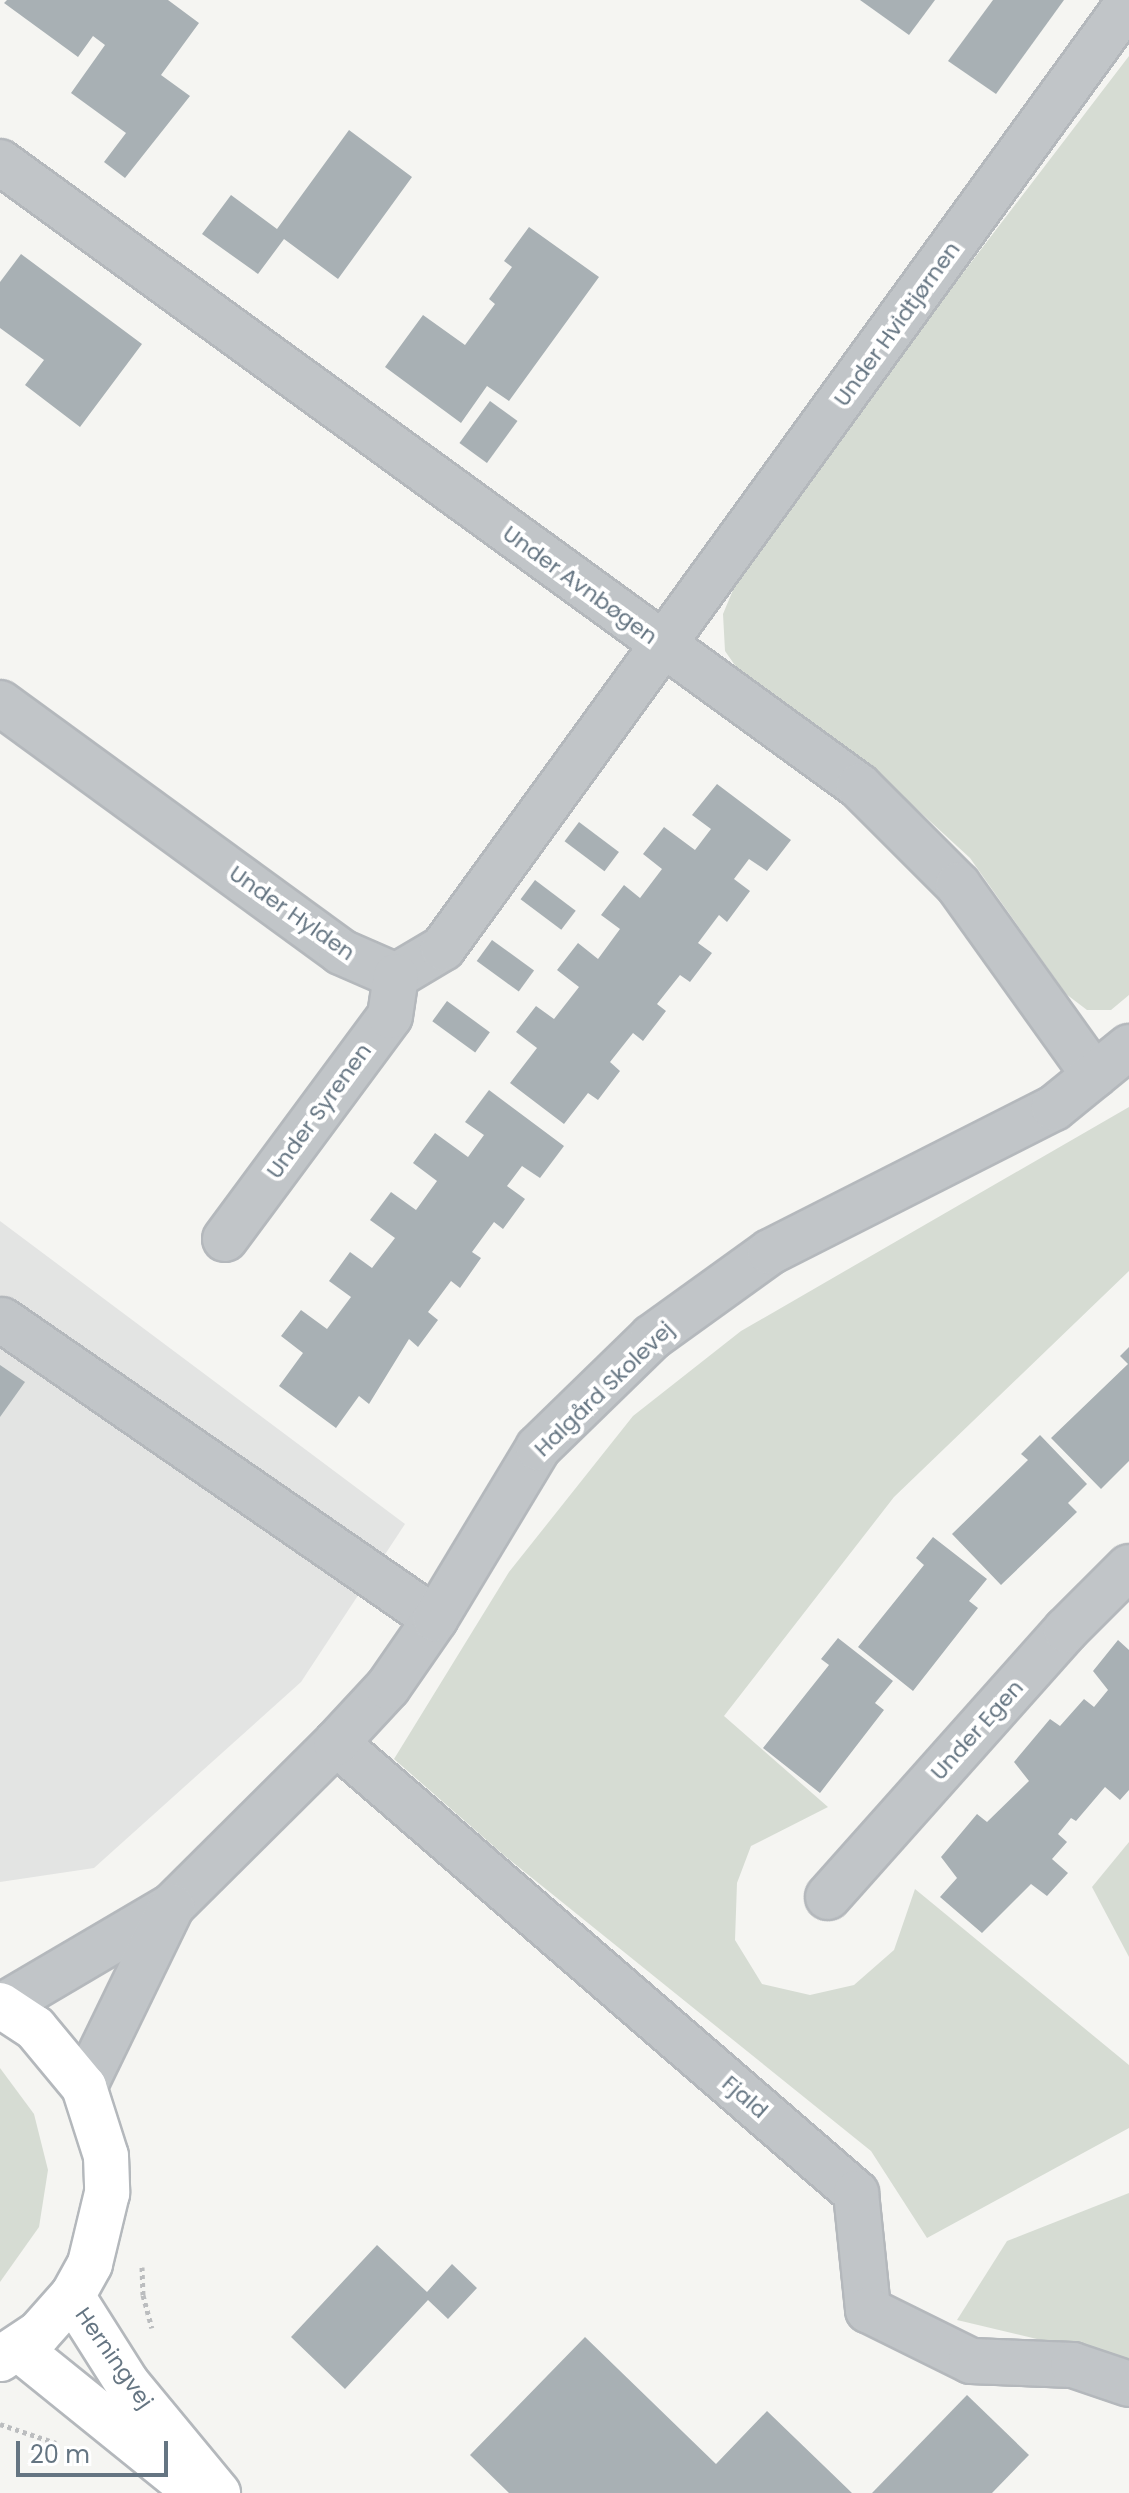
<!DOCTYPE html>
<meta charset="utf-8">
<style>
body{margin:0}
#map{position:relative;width:1129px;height:2493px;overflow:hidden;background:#f5f5f2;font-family:Poppins,sans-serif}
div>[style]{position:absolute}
.built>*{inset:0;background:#e3e4e3}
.green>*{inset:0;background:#d6dcd3}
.building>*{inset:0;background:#a8b0b4;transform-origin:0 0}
.path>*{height:5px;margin-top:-2.5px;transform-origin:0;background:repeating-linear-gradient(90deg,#bbbdbf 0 4px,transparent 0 8px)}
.roads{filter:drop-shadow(2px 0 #b4b8bc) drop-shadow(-2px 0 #b4b8bc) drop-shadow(0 2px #b4b8bc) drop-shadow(0 -2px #b4b8bc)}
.minor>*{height:44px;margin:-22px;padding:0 22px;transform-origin:22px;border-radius:22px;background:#c1c5c8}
.major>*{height:44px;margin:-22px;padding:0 22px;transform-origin:22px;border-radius:22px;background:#fff}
span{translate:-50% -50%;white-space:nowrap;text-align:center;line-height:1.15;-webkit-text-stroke:8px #fff;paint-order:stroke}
.street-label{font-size:22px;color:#657582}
.scale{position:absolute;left:16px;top:2441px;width:152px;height:36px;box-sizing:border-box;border:4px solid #657582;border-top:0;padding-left:10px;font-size:24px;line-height:28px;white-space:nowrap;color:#657582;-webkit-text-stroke:6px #fff;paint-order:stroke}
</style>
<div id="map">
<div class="built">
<i style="clip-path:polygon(0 1221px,405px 1524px,301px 1682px,94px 1868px,0 1882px)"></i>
</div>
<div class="green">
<i style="clip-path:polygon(1129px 56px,1129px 995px,1111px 1010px,1087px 1010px,1066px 994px,970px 858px,882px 777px,746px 681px,725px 651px,723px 614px,748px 554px)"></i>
<i style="clip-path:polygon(1129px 1107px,1129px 1271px,894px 1497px,724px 1716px,828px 1807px,751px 1846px,737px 1883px,735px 1940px,762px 1984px,810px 1995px,854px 1985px,894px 1950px,915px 1889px,1129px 2065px,1129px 2128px,927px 2238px,871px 2151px,506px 1857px,394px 1759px,509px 1572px,633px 1416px,741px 1331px)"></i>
<i style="clip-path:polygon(1129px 1842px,1129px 1957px,1092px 1887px)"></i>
<i style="clip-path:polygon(0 2068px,34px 2114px,48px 2170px,39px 2227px,0 2282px)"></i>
<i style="clip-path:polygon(1129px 2193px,1129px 2361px,957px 2320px,1007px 2241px)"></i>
</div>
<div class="building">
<i style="clip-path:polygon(7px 0,168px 0,199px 23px,161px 75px,190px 96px,125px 178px,104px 162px,126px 133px,71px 93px,105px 45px,93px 36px,78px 57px,4px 3px)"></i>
<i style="clip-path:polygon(860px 0,935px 0,909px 35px)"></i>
<i style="clip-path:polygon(993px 0,1064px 0,996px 94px,948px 61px)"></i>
<i style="clip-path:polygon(349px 130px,412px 177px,338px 279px,284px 239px,258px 274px,202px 234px,231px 195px,277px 229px)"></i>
<i style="clip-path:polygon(529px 227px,599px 277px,509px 401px,487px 386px,461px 423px,385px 367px,423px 315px,465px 345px,495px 304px,489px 299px,512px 267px,504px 261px)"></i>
<i style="clip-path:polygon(21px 254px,142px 344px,80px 427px,25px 385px,44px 360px,0 328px,0 282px)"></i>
<i style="left:490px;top:401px;width:34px;height:52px;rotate:36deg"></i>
<i style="clip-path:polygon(717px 784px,791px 840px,767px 871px,749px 859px,734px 879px,750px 891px,727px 922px,719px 915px,698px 943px,712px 953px,690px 982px,680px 975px,657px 1004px,666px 1011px,643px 1041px,633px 1033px,610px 1062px,620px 1071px,598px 1100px,588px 1093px,564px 1124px,510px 1083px,537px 1048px,516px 1032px,536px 1006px,554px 1019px,579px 987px,557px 970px,578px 943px,598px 959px,620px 929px,601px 915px,624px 885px,640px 898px,662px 869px,643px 854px,664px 827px,695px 850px,711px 829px,692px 815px)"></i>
<i style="left:579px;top:822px;width:50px;height:24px;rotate:37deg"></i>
<i style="left:535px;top:880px;width:51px;height:24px;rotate:37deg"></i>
<i style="left:492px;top:940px;width:52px;height:26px;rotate:36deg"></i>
<i style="left:447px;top:1001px;width:53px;height:25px;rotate:36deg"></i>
<i style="clip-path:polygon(489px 1090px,564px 1146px,540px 1178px,522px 1166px,507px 1186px,525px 1199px,503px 1229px,494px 1222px,472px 1252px,481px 1258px,460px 1288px,451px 1281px,428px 1312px,438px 1320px,418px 1347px,409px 1339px,369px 1404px,359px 1396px,336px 1428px,279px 1386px,303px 1353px,281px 1336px,301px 1310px,327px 1329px,351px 1297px,329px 1281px,350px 1252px,372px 1268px,395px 1238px,370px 1220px,391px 1192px,416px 1210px,437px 1181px,413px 1163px,435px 1133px,468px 1157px,484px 1135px,465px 1122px)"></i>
<i style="clip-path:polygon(1129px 1347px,1129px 1461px,1101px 1489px,1051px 1438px,1128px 1364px,1120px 1356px)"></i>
<i style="clip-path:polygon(0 1365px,25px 1382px,0 1417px)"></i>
<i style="clip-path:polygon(1040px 1435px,1087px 1484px,1068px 1503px,1077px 1512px,1001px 1585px,952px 1534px,1028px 1460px,1021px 1454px)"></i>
<i style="clip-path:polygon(933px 1537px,987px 1579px,969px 1601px,978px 1608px,913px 1691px,858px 1647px,924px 1565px,916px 1558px)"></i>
<i style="clip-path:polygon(838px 1638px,893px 1681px,875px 1703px,884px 1710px,820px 1793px,763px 1748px,829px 1665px,821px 1659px)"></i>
<i style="clip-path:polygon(1118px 1640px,1129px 1650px,1129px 1790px,1120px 1800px,1105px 1787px,1076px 1821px,1071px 1818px,1058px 1834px,1067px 1842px,1052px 1859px,1068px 1873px,1047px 1896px,1031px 1884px,982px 1933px,940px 1897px,957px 1878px,941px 1857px,977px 1814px,987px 1822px,1029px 1781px,1014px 1762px,1050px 1719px,1060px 1726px,1084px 1699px,1094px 1707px,1108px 1690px,1093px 1671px)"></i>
<i style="clip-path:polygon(377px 2245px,427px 2292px,452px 2264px,477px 2288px,448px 2319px,428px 2300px,345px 2389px,291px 2337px)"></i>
<i style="clip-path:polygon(585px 2337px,716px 2464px,767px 2411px,852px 2493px,509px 2493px,470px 2455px)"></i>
<i style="clip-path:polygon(967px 2395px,1029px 2455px,992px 2493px,872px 2493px)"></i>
</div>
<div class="path">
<i style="left:142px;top:2267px;width:28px;rotate:88deg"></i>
<i style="left:143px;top:2295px;width:34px;rotate:75deg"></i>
<i style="left:0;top:2424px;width:59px;rotate:18.7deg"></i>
</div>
<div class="roads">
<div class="minor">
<i style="left:0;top:162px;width:1062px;rotate:36deg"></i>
<i style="left:859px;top:786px;width:140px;rotate:45deg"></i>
<i style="left:958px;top:885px;width:234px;rotate:54.4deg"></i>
<i style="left:0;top:703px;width:422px;rotate:36.1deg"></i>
<i style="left:341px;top:952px;width:60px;rotate:23.6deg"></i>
<i style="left:396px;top:976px;width:55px;rotate:-30.8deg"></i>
<i style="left:443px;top:948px;width:1169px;rotate:-54.05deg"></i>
<i style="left:225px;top:1239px;width:277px;rotate:-53.5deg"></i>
<i style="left:390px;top:1016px;width:40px;rotate:-81.5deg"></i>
<i style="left:2px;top:1320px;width:526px;rotate:34.63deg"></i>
<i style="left:336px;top:1743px;width:688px;rotate:40.87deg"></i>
<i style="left:856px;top:2193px;width:118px;rotate:84.1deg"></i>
<i style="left:868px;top:2310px;width:115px;rotate:26.3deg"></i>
<i style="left:971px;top:2361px;width:102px;rotate:2.2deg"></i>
<i style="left:1073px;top:2365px;width:59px;rotate:18.7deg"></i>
<i style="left:828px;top:1897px;width:358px;rotate:-48.3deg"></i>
<i style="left:1066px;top:1630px;width:89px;rotate:-45deg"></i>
<i style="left:2px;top:2006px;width:197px;rotate:-30.5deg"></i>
<i style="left:172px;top:1906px;width:231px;rotate:-44.8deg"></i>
<i style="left:336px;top:1743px;width:76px;rotate:-47.1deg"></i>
<i style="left:388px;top:1687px;width:83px;rotate:-55.3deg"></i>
<i style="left:435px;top:1619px;width:200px;rotate:-58.9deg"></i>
<i style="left:538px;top:1448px;width:159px;rotate:-44.2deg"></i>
<i style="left:652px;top:1337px;width:145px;rotate:-35.8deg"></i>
<i style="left:770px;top:1252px;width:318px;rotate:-26.9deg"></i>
<i style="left:1054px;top:1108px;width:97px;rotate:-39.1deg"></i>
<i style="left:84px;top:2087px;width:201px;rotate:-64.1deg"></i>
</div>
<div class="major">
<i style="left:0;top:2005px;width:42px;rotate:33.3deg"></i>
<i style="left:35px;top:2028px;width:77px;rotate:50.3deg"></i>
<i style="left:84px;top:2087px;width:72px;rotate:72.3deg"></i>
<i style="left:106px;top:2156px;width:37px;rotate:88deg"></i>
<i style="left:107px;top:2193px;width:73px;rotate:103.5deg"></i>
<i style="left:90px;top:2264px;width:37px;rotate:119deg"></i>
<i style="left:72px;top:2296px;width:50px;rotate:131.7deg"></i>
<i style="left:39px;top:2333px;width:47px;rotate:146.3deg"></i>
<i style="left:72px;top:2296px;width:103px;rotate:57.7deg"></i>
<i style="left:127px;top:2383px;width:143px;rotate:50.4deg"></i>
<i style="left:19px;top:2349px;width:221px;rotate:38.9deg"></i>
</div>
</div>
<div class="street-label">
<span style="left:897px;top:324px;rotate:-54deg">Under Hvidtjørnen</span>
<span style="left:580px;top:585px;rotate:36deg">Under Avnbøgen</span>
<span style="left:292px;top:913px;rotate:35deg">Under Hylden</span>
<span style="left:319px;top:1111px;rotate:-54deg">Under Syrenen</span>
<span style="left:604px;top:1389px;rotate:-44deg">Halgård Skolevej</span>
<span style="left:977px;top:1730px;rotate:-48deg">Under Egen</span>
<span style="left:745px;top:2097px;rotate:41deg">Fjald</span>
<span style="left:114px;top:2358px;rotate:55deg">Herningvej</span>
</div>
<div class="scale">20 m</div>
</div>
